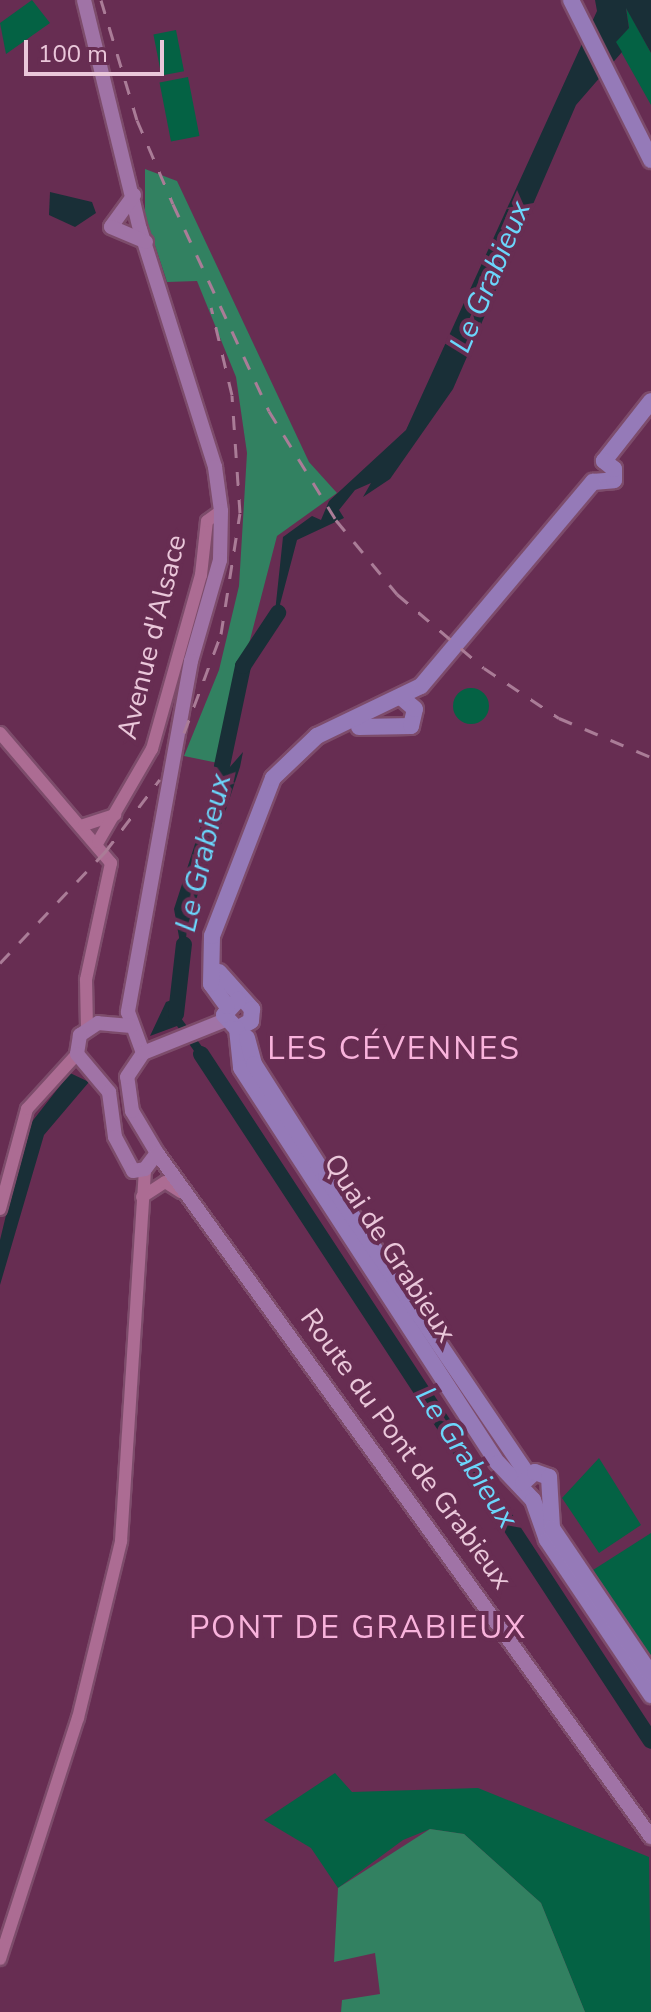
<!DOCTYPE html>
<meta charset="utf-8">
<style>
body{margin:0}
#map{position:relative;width:651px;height:2012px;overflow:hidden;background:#672d52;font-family:"Nunito Sans",sans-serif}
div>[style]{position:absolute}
.green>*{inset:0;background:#046244;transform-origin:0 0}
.round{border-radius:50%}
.forest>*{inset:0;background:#328161}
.water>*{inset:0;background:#192f37}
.river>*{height:16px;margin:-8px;padding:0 8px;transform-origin:8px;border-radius:8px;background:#192f37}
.roads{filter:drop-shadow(2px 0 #7d4c6b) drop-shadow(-2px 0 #7d4c6b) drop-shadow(0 2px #7d4c6b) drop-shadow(0 -2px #7d4c6b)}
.tertiary>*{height:12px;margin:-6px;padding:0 6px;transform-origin:6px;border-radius:6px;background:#ac6c93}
.secondary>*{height:14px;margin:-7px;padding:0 7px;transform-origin:7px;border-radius:7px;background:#a073a6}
.primary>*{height:16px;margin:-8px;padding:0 8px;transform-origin:8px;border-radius:8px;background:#957ab8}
.rail>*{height:3px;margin-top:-1.5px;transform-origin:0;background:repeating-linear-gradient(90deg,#aa7c97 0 14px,transparent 0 28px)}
span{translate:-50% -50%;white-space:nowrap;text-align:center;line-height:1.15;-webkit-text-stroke:8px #672d52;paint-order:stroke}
.street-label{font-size:28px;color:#eac7da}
.water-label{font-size:30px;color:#6bd6fb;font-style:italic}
.quarter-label{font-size:32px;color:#f9b3dc;letter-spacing:2px}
.scale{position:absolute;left:24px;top:40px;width:140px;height:36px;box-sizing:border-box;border:4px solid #eac7da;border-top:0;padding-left:10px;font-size:24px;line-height:28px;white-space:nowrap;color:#eac7da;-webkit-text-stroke:6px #672d52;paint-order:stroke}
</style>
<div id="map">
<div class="green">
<i style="clip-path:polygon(32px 0,50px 23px,6px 54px,0 23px)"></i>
<i style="clip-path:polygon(626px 7px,651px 53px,651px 105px,615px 41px,629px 28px)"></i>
<i style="left:176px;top:30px;width:42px;height:23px;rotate:79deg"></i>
<i style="left:188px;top:77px;width:60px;height:29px;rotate:79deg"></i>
<i class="round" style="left:453px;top:688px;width:36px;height:36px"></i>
<i style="clip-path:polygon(599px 1458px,641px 1525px,599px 1553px,562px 1498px)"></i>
<i style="clip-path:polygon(651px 1533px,651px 1657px,593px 1570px)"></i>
<i style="clip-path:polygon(335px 1773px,352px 1792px,478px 1788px,649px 1857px,651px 2012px,585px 2012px,541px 1903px,464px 1834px,430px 1829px,403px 1840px,338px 1888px,311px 1848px,264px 1820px)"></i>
</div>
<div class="forest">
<i style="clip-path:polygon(145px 169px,177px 181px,309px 462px,337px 493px,277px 536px,218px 763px,184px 756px,219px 670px,239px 586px,247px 453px,236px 377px,197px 281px,167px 282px,145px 215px)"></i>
<i style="clip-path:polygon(430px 1829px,464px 1834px,541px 1903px,585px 2012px,341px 2012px,342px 2000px,380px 1994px,375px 1953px,334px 1962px,338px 1888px)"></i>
</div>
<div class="water">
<i style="clip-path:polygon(595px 0,651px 0,651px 53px,626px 8px,629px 28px,616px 42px,622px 52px,576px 105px,453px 389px,390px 479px,363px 497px,371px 483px,355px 490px,339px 510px,344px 518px,297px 540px,273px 631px,283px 537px,312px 516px,321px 520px,329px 501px,406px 430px,597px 11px)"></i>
<i style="clip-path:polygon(50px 192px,92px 202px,96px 213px,75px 227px,49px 215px)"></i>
<i style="clip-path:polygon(227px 745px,229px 768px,243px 752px,240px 767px,187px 927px,184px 965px,174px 909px)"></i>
<i style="clip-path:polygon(183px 996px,178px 1014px,203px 1048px,209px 1073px,177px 1026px,150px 1036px,166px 1002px)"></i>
<i style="clip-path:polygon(70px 1073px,89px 1082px,44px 1135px,0 1285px,0 1240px,27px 1128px)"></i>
</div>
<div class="river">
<i style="left:222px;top:766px;width:102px;rotate:-78.1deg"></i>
<i style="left:243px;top:666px;width:64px;rotate:-56.6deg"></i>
<i style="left:176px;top:1014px;width:70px;rotate:-83.5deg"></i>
<i style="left:201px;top:1054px;width:821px;rotate:56.77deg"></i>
</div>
<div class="roads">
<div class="tertiary">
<i style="left:0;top:733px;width:171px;rotate:49.5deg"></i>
<i style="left:111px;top:863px;width:120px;rotate:102.1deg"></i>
<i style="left:86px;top:980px;width:49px;rotate:88.8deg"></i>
<i style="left:84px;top:825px;width:33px;rotate:-18deg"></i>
<i style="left:98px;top:842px;width:108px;rotate:-59.9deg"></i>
<i style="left:152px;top:749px;width:181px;rotate:-74.3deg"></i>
<i style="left:201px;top:575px;width:54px;rotate:-83.7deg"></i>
<i style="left:207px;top:521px;width:17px;rotate:-36deg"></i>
<i style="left:142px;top:1197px;width:27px;rotate:-33deg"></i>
<i style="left:165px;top:1182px;width:19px;rotate:32deg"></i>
<i style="left:0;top:1209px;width:104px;rotate:-74.9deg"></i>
<i style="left:27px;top:1109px;width:74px;rotate:-47.7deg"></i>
<i style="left:0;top:1959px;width:253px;rotate:-72.1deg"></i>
<i style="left:78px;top:1718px;width:182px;rotate:-76.3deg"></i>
<i style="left:121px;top:1541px;width:373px;rotate:-86.3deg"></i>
</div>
<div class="secondary">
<i style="left:84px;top:0;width:236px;rotate:76.3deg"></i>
<i style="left:140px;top:229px;width:250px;rotate:72.5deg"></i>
<i style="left:215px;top:467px;width:44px;rotate:82.2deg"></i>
<i style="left:221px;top:511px;width:49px;rotate:91.2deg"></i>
<i style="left:220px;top:560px;width:105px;rotate:106deg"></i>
<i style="left:191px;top:661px;width:357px;rotate:100.2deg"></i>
<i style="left:128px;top:1012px;width:44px;rotate:69.9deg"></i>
<i style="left:134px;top:195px;width:39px;rotate:126deg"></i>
<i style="left:111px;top:227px;width:38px;rotate:23deg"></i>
<i style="left:131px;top:1026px;width:33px;rotate:-175deg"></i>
<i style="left:98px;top:1023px;width:22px;rotate:146deg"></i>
<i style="left:80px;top:1035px;width:19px;rotate:99deg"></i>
<i style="left:77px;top:1054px;width:50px;rotate:49.9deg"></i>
<i style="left:109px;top:1092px;width:45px;rotate:82.4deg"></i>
<i style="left:115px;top:1137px;width:38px;rotate:62deg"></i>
<i style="left:133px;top:1171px;width:12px;rotate:-9deg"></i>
<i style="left:145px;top:1169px;width:20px;rotate:-53deg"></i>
<i style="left:157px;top:1153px;width:49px;rotate:-120.8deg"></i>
<i style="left:132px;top:1111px;width:34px;rotate:-98deg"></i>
<i style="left:127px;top:1077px;width:29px;rotate:-56deg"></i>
<i style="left:143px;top:1053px;width:88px;rotate:-21.9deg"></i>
<i style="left:157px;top:1153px;width:844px;rotate:54.16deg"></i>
</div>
<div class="primary">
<i style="left:571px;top:0;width:179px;rotate:63.4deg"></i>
<i style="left:604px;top:461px;width:76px;rotate:-51.9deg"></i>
<i style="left:593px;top:482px;width:21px;rotate:-5deg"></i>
<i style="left:614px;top:480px;width:11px;rotate:-90deg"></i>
<i style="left:614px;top:469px;width:13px;rotate:-141deg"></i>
<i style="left:359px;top:727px;width:52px;rotate:-1.1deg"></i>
<i style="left:411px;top:726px;width:17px;rotate:-77deg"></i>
<i style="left:415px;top:709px;width:16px;rotate:-140deg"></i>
<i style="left:219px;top:972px;width:50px;rotate:48.3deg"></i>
<i style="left:252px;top:1009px;width:12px;rotate:95deg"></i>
<i style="left:251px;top:1021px;width:16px;rotate:150deg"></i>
<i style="left:237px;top:1029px;width:19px;rotate:-133deg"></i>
<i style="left:224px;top:1015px;width:21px;rotate:-47deg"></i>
<i style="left:227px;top:1006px;width:27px;rotate:-126deg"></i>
<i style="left:211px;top:984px;width:48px;rotate:-88.8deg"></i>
<i style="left:212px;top:936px;width:169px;rotate:-68.9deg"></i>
<i style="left:273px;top:778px;width:61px;rotate:-43.7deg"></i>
<i style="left:317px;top:736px;width:115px;rotate:-25.7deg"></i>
<i style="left:421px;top:686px;width:267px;rotate:-49.9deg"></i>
<i style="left:237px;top:1029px;width:39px;rotate:84deg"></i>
<i style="left:241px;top:1068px;width:471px;rotate:57deg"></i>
<i style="left:498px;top:1463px;width:51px;rotate:46.6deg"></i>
<i style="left:533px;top:1500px;width:42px;rotate:70.7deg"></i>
<i style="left:547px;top:1540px;width:187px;rotate:56.1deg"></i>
<i style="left:247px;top:1038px;width:27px;rotate:75deg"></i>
<i style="left:254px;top:1064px;width:134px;rotate:57.5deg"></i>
<i style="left:326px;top:1177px;width:360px;rotate:55.9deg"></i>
<i style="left:523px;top:1483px;width:16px;rotate:-43deg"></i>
<i style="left:535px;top:1472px;width:15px;rotate:20deg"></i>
<i style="left:549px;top:1477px;width:51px;rotate:86.6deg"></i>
<i style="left:552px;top:1528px;width:176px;rotate:55.9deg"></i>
</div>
</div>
<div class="rail">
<i style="left:101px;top:0;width:125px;rotate:73.3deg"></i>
<i style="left:137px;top:120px;width:91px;rotate:66.8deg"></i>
<i style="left:173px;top:204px;width:228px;rotate:65.1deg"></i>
<i style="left:269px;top:411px;width:128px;rotate:58.4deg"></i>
<i style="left:336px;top:520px;width:96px;rotate:50.5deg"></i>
<i style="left:397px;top:594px;width:114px;rotate:40.4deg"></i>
<i style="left:484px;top:668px;width:90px;rotate:33.7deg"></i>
<i style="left:559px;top:718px;width:100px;rotate:23deg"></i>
<i style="left:184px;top:733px;width:106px;rotate:-69.5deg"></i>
<i style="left:221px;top:634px;width:122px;rotate:-81.1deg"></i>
<i style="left:240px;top:513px;width:118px;rotate:-93.9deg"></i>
<i style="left:232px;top:395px;width:90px;rotate:-103.4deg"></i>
<i style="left:0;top:963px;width:153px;rotate:-46.6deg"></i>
<i style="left:105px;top:852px;width:91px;rotate:-53deg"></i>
</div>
<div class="street-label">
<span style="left:152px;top:637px;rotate:-76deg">Avenue d'Alsace</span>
<span style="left:390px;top:1248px;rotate:57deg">Quai de Grabieux</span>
<span style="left:406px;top:1449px;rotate:54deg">Route du Pont de Grabieux</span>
</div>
<div class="water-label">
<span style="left:491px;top:277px;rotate:-67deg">Le Grabieux</span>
<span style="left:204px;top:853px;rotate:-77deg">Le Grabieux</span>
<span style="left:466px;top:1458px;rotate:57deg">Le Grabieux</span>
</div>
<div class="quarter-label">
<span style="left:394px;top:1049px">LES CÉVENNES</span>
<span style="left:358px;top:1628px">PONT DE GRABIEUX</span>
</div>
<div class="scale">100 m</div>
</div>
